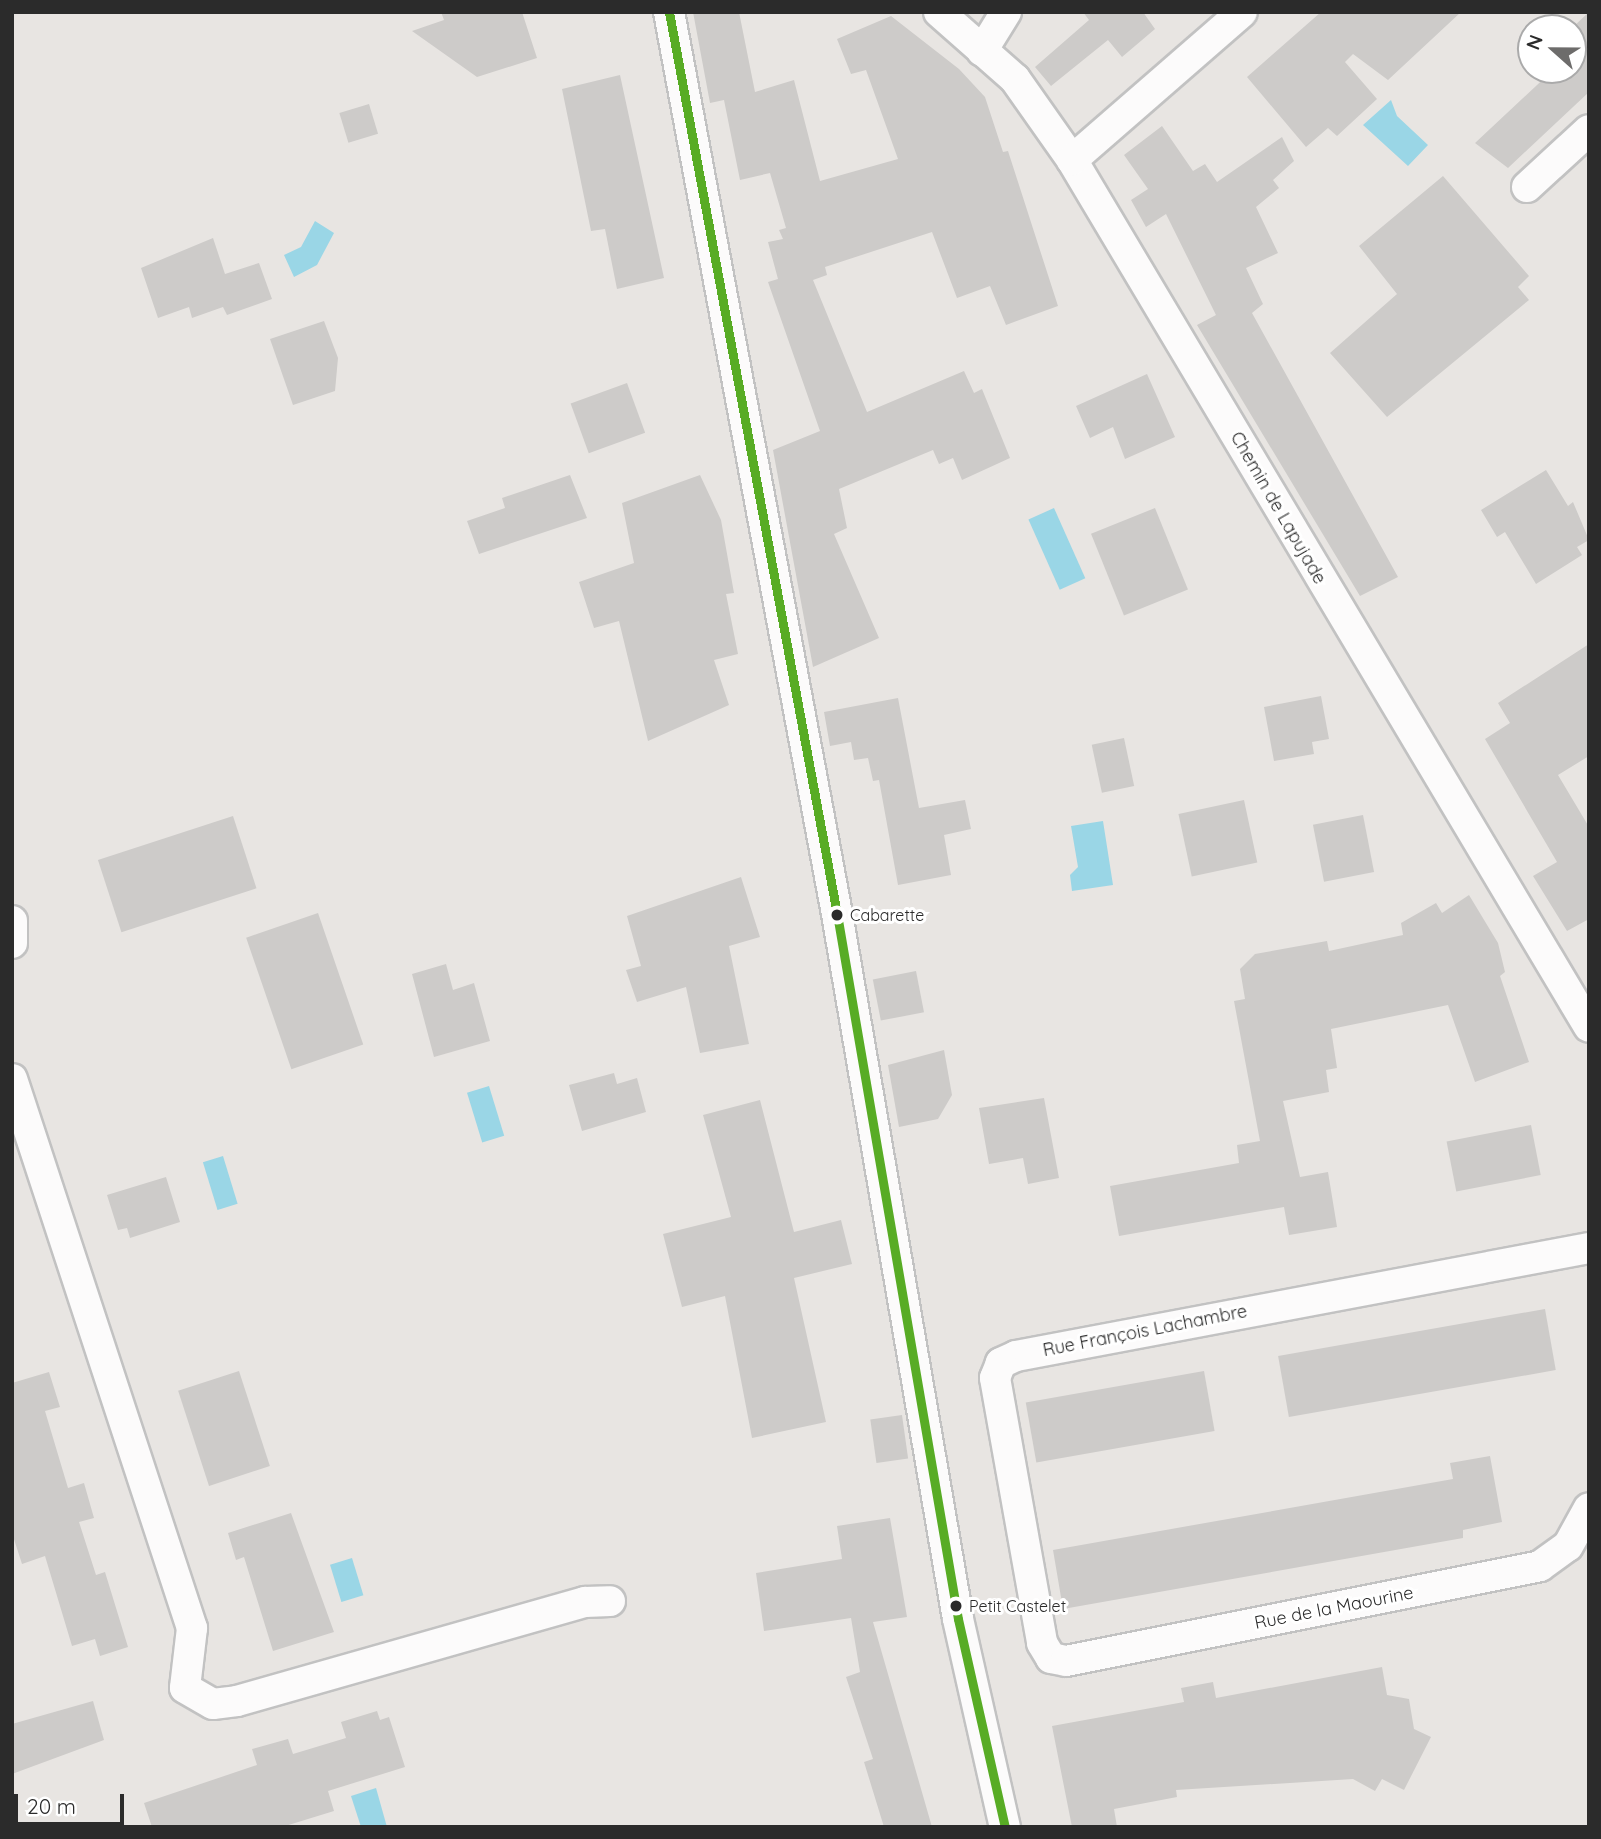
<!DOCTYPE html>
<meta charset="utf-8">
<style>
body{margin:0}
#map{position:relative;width:1601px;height:1839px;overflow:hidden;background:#e8e5e2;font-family:Quicksand,sans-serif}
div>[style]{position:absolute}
.water>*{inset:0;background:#9ad6e6;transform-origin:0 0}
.building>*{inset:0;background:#cdcbc9;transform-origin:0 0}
.roads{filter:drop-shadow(2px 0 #c2c2c2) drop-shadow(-2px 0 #c2c2c2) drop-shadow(0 2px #c2c2c2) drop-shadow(0 -2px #c2c2c2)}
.minor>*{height:30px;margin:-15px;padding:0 15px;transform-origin:15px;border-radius:15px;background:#fcfbfb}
.bus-1>*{height:9px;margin:-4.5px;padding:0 4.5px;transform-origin:4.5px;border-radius:4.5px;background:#58ac25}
.dots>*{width:19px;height:19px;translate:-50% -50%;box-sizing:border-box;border:4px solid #fff;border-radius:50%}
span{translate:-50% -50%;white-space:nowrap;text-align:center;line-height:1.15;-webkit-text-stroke:6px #fff;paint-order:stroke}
.bus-label{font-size:16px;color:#2b2b2b}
.left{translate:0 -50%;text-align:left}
.street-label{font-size:18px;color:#2b2b2b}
.frame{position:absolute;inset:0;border:14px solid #2b2b2b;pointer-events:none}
.north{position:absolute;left:1517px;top:14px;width:70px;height:70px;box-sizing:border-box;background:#fff;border:2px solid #aaa;border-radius:50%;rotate:291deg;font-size:19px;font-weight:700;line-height:28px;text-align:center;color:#2b2b2b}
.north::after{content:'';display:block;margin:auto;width:24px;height:32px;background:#6d6c6b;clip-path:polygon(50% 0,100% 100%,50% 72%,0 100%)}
.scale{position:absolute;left:14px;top:1794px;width:110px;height:32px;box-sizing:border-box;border:4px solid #2b2b2b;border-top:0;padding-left:9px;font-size:21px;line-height:24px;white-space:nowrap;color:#2b2b2b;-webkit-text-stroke:5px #fff;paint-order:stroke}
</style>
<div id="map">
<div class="water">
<i style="clip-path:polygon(1391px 100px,1397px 116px,1428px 145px,1408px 166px,1363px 125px)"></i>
<i style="clip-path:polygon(315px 221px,334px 233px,317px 265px,294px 277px,284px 255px,301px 247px)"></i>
<i style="left:1054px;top:508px;width:77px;height:28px;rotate:66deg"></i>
<i style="clip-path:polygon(1103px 821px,1113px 885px,1072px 891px,1070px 875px,1078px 867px,1071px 826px)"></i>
<i style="left:489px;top:1086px;width:52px;height:23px;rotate:73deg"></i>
<i style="left:223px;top:1156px;width:50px;height:21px;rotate:73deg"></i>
<i style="left:352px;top:1558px;width:39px;height:23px;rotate:73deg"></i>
<i style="clip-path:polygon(376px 1788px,387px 1827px,361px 1827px,351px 1796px)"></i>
</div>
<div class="building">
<i style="clip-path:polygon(441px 12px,522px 12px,537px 58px,477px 77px,412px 31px,444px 20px)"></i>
<i style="clip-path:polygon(693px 12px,739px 12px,755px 92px,794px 80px,820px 181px,898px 159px,866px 70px,851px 74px,837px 39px,891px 16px,959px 69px,985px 97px,1003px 152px,1008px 151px,1058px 306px,1006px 325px,990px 286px,957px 298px,932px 232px,825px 267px,827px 275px,813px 280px,867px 412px,964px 371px,974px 393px,982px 389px,1010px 458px,962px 480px,953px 458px,939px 464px,933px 450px,839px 489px,847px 528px,834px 534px,879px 638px,813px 667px,773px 450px,820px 431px,768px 282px,778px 279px,768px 242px,783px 239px,779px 230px,786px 228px,770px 173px,740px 180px,724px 100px,710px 103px)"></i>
<i style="clip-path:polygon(1083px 12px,1143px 12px,1155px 29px,1122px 57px,1108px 40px,1051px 86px,1035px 67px,1089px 20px)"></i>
<i style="clip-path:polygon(1321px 12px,1461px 12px,1388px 80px,1353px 54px,1345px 62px,1377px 99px,1337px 136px,1328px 128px,1306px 147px,1247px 77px)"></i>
<i style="clip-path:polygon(1589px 12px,1589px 92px,1508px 168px,1475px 143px,1553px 70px,1573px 70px,1572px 28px)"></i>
<i style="clip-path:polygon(620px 75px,664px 278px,617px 289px,605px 229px,591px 231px,562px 89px)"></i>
<i style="left:369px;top:104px;width:31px;height:31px;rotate:73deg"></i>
<i style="clip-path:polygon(1162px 126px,1193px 171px,1205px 164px,1217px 182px,1282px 137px,1294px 161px,1273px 180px,1279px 188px,1256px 207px,1278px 253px,1246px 268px,1263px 304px,1252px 313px,1398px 577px,1360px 596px,1197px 325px,1216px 315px,1166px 214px,1146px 227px,1131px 200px,1148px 189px,1124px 155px)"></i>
<i style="clip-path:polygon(1443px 176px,1529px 276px,1518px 287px,1529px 300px,1387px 417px,1330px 353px,1397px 294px,1359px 246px)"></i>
<i style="clip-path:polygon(213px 238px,225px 274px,259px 263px,272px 299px,227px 315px,223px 307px,192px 318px,189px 307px,158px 318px,141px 268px)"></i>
<i style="clip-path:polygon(324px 321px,338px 358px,335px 391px,293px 405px,270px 339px)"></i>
<i style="clip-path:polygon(1147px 374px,1175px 437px,1125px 459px,1113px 427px,1090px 438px,1076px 406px)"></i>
<i style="left:627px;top:383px;width:53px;height:60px;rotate:70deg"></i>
<i style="clip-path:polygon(1546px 470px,1568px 506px,1573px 502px,1589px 540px,1577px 547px,1582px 555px,1536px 584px,1505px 532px,1497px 537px,1481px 510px)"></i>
<i style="clip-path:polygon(570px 475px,587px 518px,479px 554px,467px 521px,505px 508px,502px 498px)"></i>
<i style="clip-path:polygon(700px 475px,721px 520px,734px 593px,726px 594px,738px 654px,714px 660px,729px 705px,648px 741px,619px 621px,594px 628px,579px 582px,634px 563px,622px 503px)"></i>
<i style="left:1155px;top:508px;width:88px;height:69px;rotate:68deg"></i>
<i style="clip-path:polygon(1589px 644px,1589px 756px,1558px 775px,1589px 827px,1589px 919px,1567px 931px,1533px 876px,1557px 862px,1485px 739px,1510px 723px,1498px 703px)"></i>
<i style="clip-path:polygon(1321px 696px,1329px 739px,1312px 742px,1314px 754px,1274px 761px,1264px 707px)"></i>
<i style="clip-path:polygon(898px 698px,919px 808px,965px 800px,971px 829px,944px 835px,951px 875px,898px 885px,879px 780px,873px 781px,868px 758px,854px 760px,851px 742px,830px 746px,824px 712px)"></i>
<i style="left:1124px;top:738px;width:49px;height:33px;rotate:78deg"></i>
<i style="left:1244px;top:800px;width:64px;height:67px;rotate:78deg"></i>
<i style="left:1363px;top:815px;width:58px;height:51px;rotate:79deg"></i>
<i style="left:233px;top:816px;width:76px;height:142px;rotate:72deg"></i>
<i style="clip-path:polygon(741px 877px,760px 937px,729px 946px,749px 1044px,700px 1053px,686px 987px,637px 1002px,626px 970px,641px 966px,627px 916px)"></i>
<i style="clip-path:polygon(1469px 895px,1498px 943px,1505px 972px,1500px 976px,1529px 1062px,1475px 1082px,1448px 1005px,1331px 1029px,1337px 1068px,1326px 1070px,1329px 1092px,1283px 1101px,1300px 1177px,1328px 1172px,1337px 1227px,1289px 1235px,1284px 1207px,1119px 1236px,1110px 1186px,1239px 1163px,1237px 1145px,1260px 1141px,1234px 1001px,1245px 999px,1240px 969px,1255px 954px,1327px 941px,1329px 951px,1403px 935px,1401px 923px,1436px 903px,1442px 913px)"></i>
<i style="left:318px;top:913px;width:139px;height:76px;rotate:71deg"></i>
<i style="clip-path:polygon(446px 964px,453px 990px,474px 983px,490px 1041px,434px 1057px,412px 974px)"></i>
<i style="left:916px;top:971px;width:42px;height:44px;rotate:79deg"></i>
<i style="clip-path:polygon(944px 1050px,952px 1095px,938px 1119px,899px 1127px,888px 1065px)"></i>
<i style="clip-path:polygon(614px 1073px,617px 1084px,637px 1078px,646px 1112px,582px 1131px,569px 1085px)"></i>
<i style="clip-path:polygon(1044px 1098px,1059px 1178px,1028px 1184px,1023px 1158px,989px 1164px,979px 1108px)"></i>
<i style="clip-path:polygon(760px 1100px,794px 1232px,841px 1220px,852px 1264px,794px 1278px,826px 1422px,752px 1438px,725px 1296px,682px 1307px,663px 1234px,731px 1217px,703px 1115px)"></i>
<i style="left:1531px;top:1125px;width:51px;height:86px;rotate:79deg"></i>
<i style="clip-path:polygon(166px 1177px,180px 1222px,130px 1238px,127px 1228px,118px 1230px,107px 1195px)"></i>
<i style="left:1545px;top:1309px;width:62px;height:271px;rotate:80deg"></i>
<i style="left:239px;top:1371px;width:100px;height:64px;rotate:72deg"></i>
<i style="left:1204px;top:1371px;width:61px;height:181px;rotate:80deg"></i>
<i style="clip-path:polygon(49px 1372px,60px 1407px,45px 1411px,68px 1488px,84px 1483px,94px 1518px,79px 1522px,96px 1575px,105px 1572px,128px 1647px,100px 1656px,95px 1639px,72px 1646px,45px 1556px,22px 1564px,12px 1533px,12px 1383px)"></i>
<i style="left:902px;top:1415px;width:44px;height:32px;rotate:82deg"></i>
<i style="clip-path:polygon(1490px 1456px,1502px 1522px,1463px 1530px,1463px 1538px,1063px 1609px,1053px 1550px,1453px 1479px,1450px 1463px)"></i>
<i style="clip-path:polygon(291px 1513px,334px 1632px,273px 1651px,244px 1557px,236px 1560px,228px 1533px)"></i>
<i style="clip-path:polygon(890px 1518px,907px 1617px,873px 1622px,932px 1827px,884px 1827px,864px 1762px,873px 1759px,846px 1677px,860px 1672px,851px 1618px,764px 1631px,756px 1573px,842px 1559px,837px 1526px)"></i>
<i style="clip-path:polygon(1382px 1667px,1387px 1695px,1409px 1699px,1414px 1729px,1431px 1737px,1404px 1790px,1382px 1779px,1375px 1791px,1353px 1779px,1176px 1790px,1177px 1797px,1114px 1809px,1117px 1827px,1072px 1827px,1052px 1726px,1184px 1702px,1181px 1688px,1213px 1682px,1216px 1698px)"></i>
<i style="clip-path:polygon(93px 1701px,104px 1740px,12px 1774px,12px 1724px)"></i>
<i style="clip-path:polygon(377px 1711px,380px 1720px,389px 1717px,405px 1767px,328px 1791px,334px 1811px,282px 1827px,152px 1827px,144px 1803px,257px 1765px,252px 1749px,288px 1739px,293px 1754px,346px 1738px,341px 1722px)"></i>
</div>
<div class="roads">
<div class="minor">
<i style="left:669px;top:12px;width:918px;rotate:79.45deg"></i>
<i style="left:837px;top:914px;width:715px;rotate:80.26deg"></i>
<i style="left:958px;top:1619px;width:213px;rotate:77.3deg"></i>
<i style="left:939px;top:12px;width:101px;rotate:41.4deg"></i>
<i style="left:1015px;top:79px;width:99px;rotate:54.9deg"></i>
<i style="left:1072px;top:160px;width:1009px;rotate:59.19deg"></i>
<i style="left:982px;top:51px;width:46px;rotate:-58.4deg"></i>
<i style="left:1072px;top:160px;width:225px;rotate:-41deg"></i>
<i style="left:1527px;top:187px;width:84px;rotate:-42.6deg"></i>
<i style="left:12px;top:921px;width:22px;rotate:90deg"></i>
<i style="left:12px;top:1079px;width:578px;rotate:71.85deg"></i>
<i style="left:192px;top:1628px;width:60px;rotate:96.7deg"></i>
<i style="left:185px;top:1688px;width:32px;rotate:30deg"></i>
<i style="left:213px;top:1704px;width:24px;rotate:-7deg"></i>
<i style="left:237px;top:1701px;width:362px;rotate:-15.9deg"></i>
<i style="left:585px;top:1602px;width:25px;rotate:-2deg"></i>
<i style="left:1589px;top:1248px;width:583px;rotate:169.33deg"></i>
<i style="left:1016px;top:1356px;width:17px;rotate:155deg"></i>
<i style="left:1001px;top:1363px;width:16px;rotate:112deg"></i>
<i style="left:995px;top:1378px;width:269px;rotate:79.9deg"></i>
<i style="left:1042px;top:1643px;width:17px;rotate:59deg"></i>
<i style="left:1051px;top:1658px;width:15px;rotate:11deg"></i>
<i style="left:1066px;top:1661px;width:483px;rotate:-11.3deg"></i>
<i style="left:1540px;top:1566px;width:34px;rotate:-36deg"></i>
<i style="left:1568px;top:1546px;width:43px;rotate:-61.1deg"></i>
</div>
</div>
<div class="bus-1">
<i style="left:669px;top:12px;width:918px;rotate:79.45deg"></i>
<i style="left:837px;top:914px;width:715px;rotate:80.26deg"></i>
<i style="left:958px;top:1619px;width:213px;rotate:77.3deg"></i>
</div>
<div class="dots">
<i style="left:837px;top:915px;background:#2b2b2b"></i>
<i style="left:956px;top:1606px;background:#2b2b2b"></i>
</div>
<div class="bus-label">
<span class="left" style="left:850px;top:915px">Cabarette</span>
<span class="left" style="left:969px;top:1606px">Petit Castelet</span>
</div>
<div class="street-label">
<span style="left:1278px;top:508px;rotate:60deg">Chemin de Lapujade</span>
<span style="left:1145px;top:1331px;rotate:-11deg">Rue François Lachambre</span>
<span style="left:1334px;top:1608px;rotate:-11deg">Rue de la Maourine</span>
</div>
<div class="frame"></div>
<div class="north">N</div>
<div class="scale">20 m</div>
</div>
